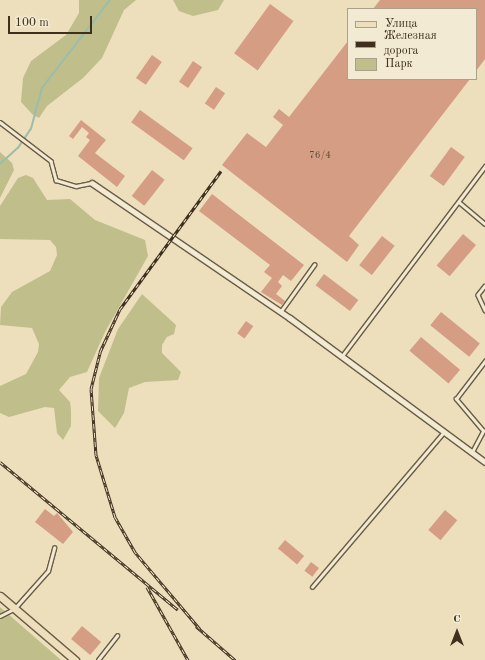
<!DOCTYPE html>
<meta charset="utf-8">
<style>
body{margin:0}
#map{position:relative;width:485px;height:660px;overflow:hidden;background:#eddebc;font-family:"Old Standard TT",serif}
div>[style]{position:absolute}
.green>*{inset:0;background:#c0bf8c}
.stream>*{height:1.5px;margin:-0.75px;padding:0 0.75px;transform-origin:0.75px;border-radius:0.75px;background:#9abdac}
.building>*{inset:0;background:#d59d84;transform-origin:0 0}
.roads{filter:drop-shadow(1px 0 #6a5c45) drop-shadow(-1px 0 #6a5c45) drop-shadow(0 1px #6a5c45) drop-shadow(0 -1px #6a5c45)}
.lane>*{height:2.5px;margin:-1.25px;padding:0 1.25px;transform-origin:1.25px;border-radius:1.25px;background:#f3ead3}
.street>*{height:4.5px;margin:-2.25px;padding:0 2.25px;transform-origin:2.25px;border-radius:2.25px;background:#f3ead3}
.primary>*{height:7px;margin:-3.5px;padding:0 3.5px;transform-origin:3.5px;border-radius:3.5px;background:#eddebc}
.rail>*{height:3px;margin-top:-1.5px;transform-origin:0;background:repeating-linear-gradient(90deg,#f3ead3 0 4.5px,#3e301d 0 9px);box-sizing:border-box;border-block:1px solid #3e301d}
span{translate:-50% -50%;white-space:nowrap;text-align:center;line-height:1.15;-webkit-text-stroke:3px #f3ead3;paint-order:stroke}
.number-label{font-size:10px;color:#644b37}
.number-label span{-webkit-text-stroke-width:0}
.legend{position:absolute;left:347px;top:8px;width:130px;height:72px;box-sizing:border-box;background:#f3ead3;border:1px solid #aba08a;margin:0;padding:5px 7px;list-style:none;font-size:12px;color:#3e301d}
.legend li{display:flex;align-items:center;gap:8px;height:20px}
.legend b{width:20px;border:1px solid #aba08a}
.north{position:absolute;left:437px;top:612px;width:40px;height:40px;-webkit-text-stroke:3px #f3ead3;paint-order:stroke;rotate:0deg;font-size:11px;font-weight:700;line-height:16px;text-align:center;color:#3e301d}
.north::after{content:'';display:block;margin:auto;width:14px;height:18px;background:#3e301d;clip-path:polygon(50% 0,100% 100%,50% 72%,0 100%)}
.scale{position:absolute;left:8px;top:16px;width:84px;height:18px;box-sizing:border-box;border:2px solid #3e301d;border-top:0;padding-left:5px;font-size:12px;line-height:14px;white-space:nowrap;color:#3e301d;-webkit-text-stroke:3px #f3ead3;paint-order:stroke}
</style>
<div id="map">
<div class="green">
<i style="clip-path:polygon(79px 0,136px 0,124px 10px,102px 58px,83px 78px,47px 106px,39px 118px,33px 115px,21px 102px,23px 78px,31px 61px,66px 35px,79px 13px)"></i>
<i style="clip-path:polygon(173px 0,224px 0,218px 10px,193px 16px,179px 11px)"></i>
<i style="clip-path:polygon(0 152px,12px 163px,14px 170px,0 198px)"></i>
<i style="clip-path:polygon(26px 175px,33px 178px,47px 200px,70px 199px,95px 220px,145px 240px,148px 256px,105px 332px,87px 372px,70px 377px,59px 390px,70px 402px,71px 410px,71px 426px,63px 440px,57px 433px,54px 408px,45px 407px,9px 417px,0 413px,0 386px,26px 374px,38px 352px,39px 344px,32px 328px,0 325px,1px 307px,12px 292px,50px 271px,57px 255px,56px 247px,50px 240px,0 239px,0 206px,18px 178px)"></i>
<i style="clip-path:polygon(142px 294px,176px 325px,174px 334px,167px 337px,162px 345px,162px 353px,181px 372px,178px 380px,145px 382px,129px 388px,124px 413px,115px 428px,98px 411px,99px 378px,118px 329px)"></i>
<i style="clip-path:polygon(0 607px,61px 660px,0 660px)"></i>
</div>
<div class="stream">
<i style="left:0;top:164px;width:24px;rotate:-42deg"></i>
<i style="left:18px;top:148px;width:23px;rotate:-56deg"></i>
<i style="left:31px;top:129px;width:42px;rotate:-75deg"></i>
<i style="left:42px;top:88px;width:111px;rotate:-52.3deg"></i>
</div>
<div class="building">
<i style="clip-path:polygon(380px 0,485px 0,485px 59px,476px 71px,476px 9px,373px 9px)"></i>
<i style="left:270px;top:4px;width:29px;height:61px;rotate:36deg"></i>
<i style="clip-path:polygon(348px 41px,348px 79px,470px 79px,349px 236px,359px 245px,347px 262px,222px 165px,247px 133px,266px 147px,283px 125px,273px 117px,279px 109px,289px 117px)"></i>
<i style="left:152px;top:55px;width:12px;height:28px;rotate:35deg"></i>
<i style="left:193px;top:61px;width:11px;height:25px;rotate:34deg"></i>
<i style="left:216px;top:87px;width:11px;height:20px;rotate:34deg"></i>
<i style="left:140px;top:110px;width:65px;height:15px;rotate:36deg"></i>
<i style="clip-path:polygon(81px 120px,106px 140px,95px 153px,125px 176px,117px 187px,78px 156px,90px 140px,86px 137px,89px 133px,82px 127px,73px 139px,69px 136px)"></i>
<i style="left:451px;top:147px;width:17px;height:36px;rotate:36deg"></i>
<i style="left:152px;top:170px;width:16px;height:33px;rotate:38deg"></i>
<i style="clip-path:polygon(212px 194px,304px 265px,291px 281px,283px 275px,278px 282px,282px 286px,276px 294px,285px 301px,282px 305px,261px 292px,272px 278px,264px 272px,270px 265px,199px 211px)"></i>
<i style="left:463px;top:234px;width:17px;height:41px;rotate:40deg"></i>
<i style="left:382px;top:236px;width:16px;height:37px;rotate:38deg"></i>
<i style="left:324px;top:274px;width:43px;height:14px;rotate:37deg"></i>
<i style="left:441px;top:312px;width:50px;height:17px;rotate:39deg"></i>
<i style="left:246px;top:321px;width:9px;height:15px;rotate:36deg"></i>
<i style="left:421px;top:337px;width:51px;height:18px;rotate:40deg"></i>
<i style="clip-path:polygon(45px 509px,54px 516px,57px 513px,73px 532px,63px 544px,35px 522px)"></i>
<i style="left:445px;top:510px;width:16px;height:26px;rotate:40deg"></i>
<i style="left:285px;top:540px;width:25px;height:11px;rotate:40deg"></i>
<i style="left:311px;top:562px;width:10px;height:11px;rotate:37deg"></i>
<i style="left:82px;top:626px;width:25px;height:17px;rotate:40deg"></i>
</div>
<div class="roads">
<div class="lane">
<i style="left:0;top:122px;width:64px;rotate:37.4deg"></i>
<i style="left:51px;top:161px;width:20px;rotate:75deg"></i>
<i style="left:56px;top:180px;width:21px;rotate:17deg"></i>
<i style="left:76px;top:186px;width:16px;rotate:-11deg"></i>
<i style="left:459px;top:202px;width:34px;rotate:40deg"></i>
<i style="left:485px;top:286px;width:11px;rotate:128deg"></i>
<i style="left:478px;top:295px;width:17px;rotate:65deg"></i>
<i style="left:281px;top:311px;width:57px;rotate:-54.3deg"></i>
<i style="left:342px;top:356px;width:238px;rotate:-53deg"></i>
<i style="left:472px;top:452px;width:24px;rotate:-62deg"></i>
<i style="left:483px;top:431px;width:42px;rotate:-130.2deg"></i>
<i style="left:456px;top:399px;width:48px;rotate:-52.7deg"></i>
<i style="left:312px;top:587px;width:204px;rotate:-49.6deg"></i>
<i style="left:0;top:616px;width:16px;rotate:-27deg"></i>
<i style="left:14px;top:609px;width:51px;rotate:-48.2deg"></i>
<i style="left:48px;top:571px;width:24px;rotate:-75deg"></i>
<i style="left:98px;top:660px;width:31px;rotate:-52deg"></i>
</div>
<div class="street">
<i style="left:92px;top:183px;width:240px;rotate:34.3deg"></i>
<i style="left:290px;top:318px;width:242px;rotate:36.4deg"></i>
</div>
<div class="primary">
<i style="left:0;top:596px;width:99px;rotate:40.5deg"></i>
</div>
</div>
<div class="rail">
<i style="left:0;top:462px;width:231px;rotate:39.7deg"></i>
<i style="left:147px;top:587px;width:84px;rotate:60.7deg"></i>
<i style="left:196px;top:626px;width:52px;rotate:41.1deg"></i>
<i style="left:200px;top:629px;width:101px;rotate:-130.2deg"></i>
<i style="left:135px;top:552px;width:40px;rotate:-119.7deg"></i>
<i style="left:115px;top:517px;width:65px;rotate:-107deg"></i>
<i style="left:96px;top:455px;width:66px;rotate:-94.3deg"></i>
<i style="left:91px;top:389px;width:38px;rotate:-76deg"></i>
<i style="left:100px;top:352px;width:47px;rotate:-65.1deg"></i>
<i style="left:120px;top:309px;width:171px;rotate:-53.8deg"></i>
</div>
<div class="number-label">
<span style="left:320px;top:156px">76/4</span>
</div>
<ul class="legend">
<li><b style="height:5px;background:#eddebc"></b>Улица</li>
<li><b style="height:5px;background:#3e301d"></b>Железная дорога</li>
<li><b style="height:11px;background:#c0bf8c"></b>Парк</li>
</ul>
<div class="north">С</div>
<div class="scale">100 m</div>
</div>
